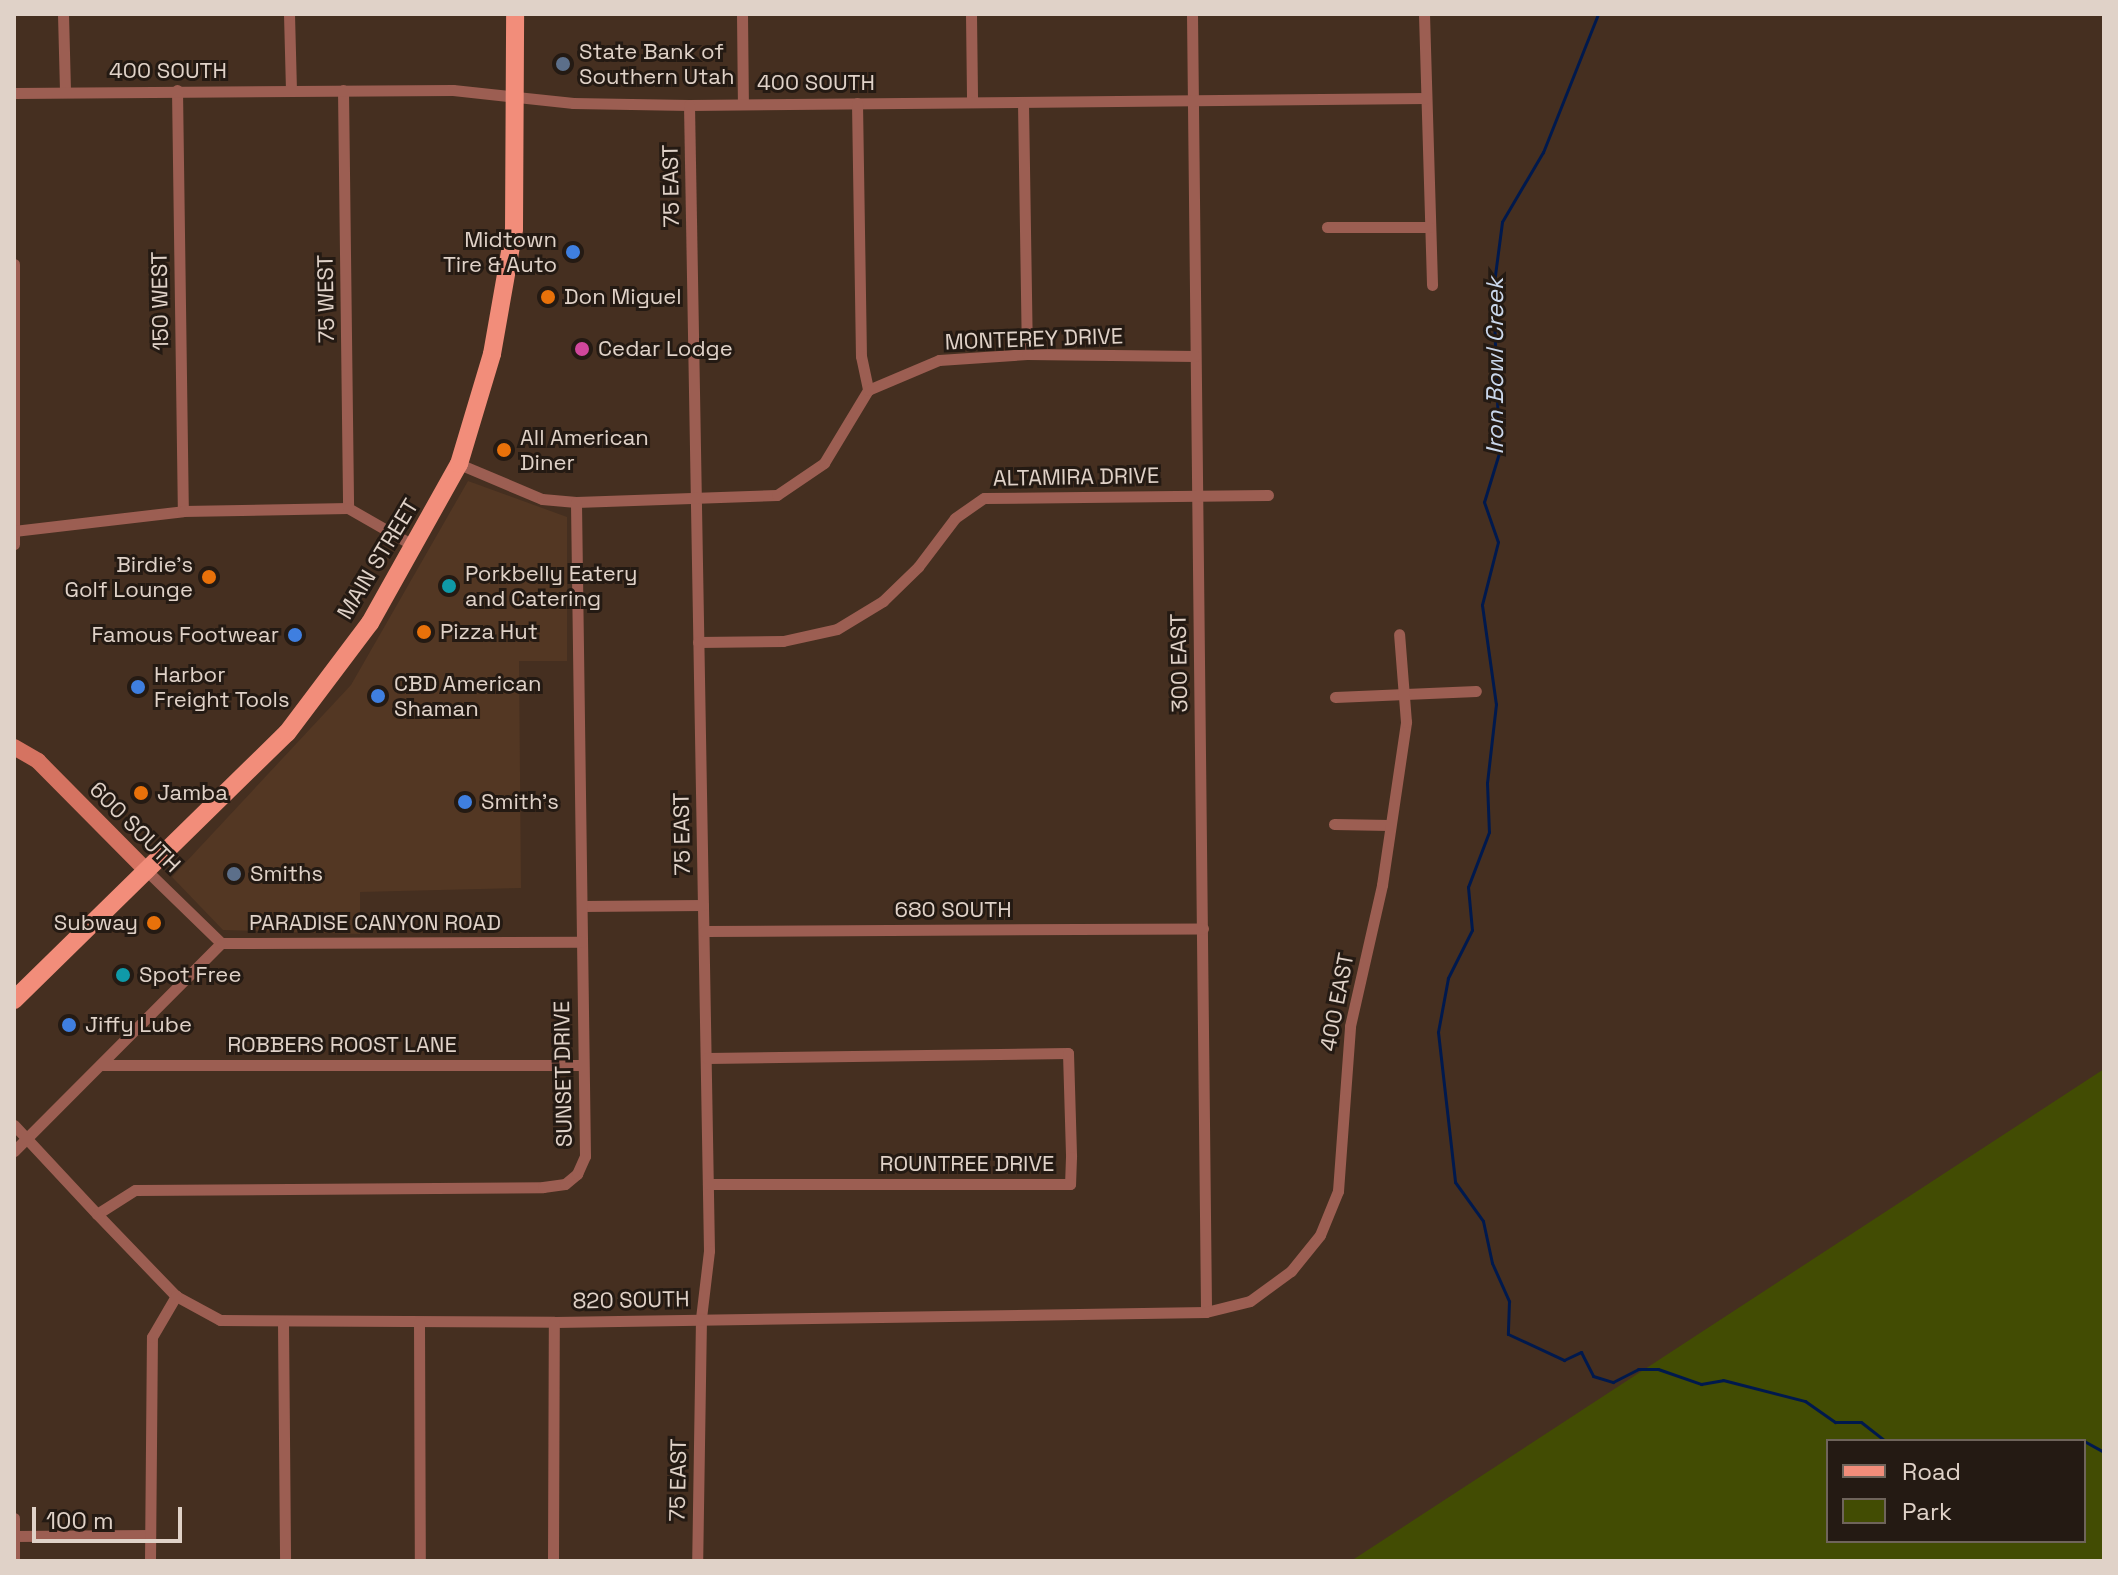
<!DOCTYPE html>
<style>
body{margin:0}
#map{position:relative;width:2118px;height:1575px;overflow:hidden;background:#452f20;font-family:"Space Grotesk",sans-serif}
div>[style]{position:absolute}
.built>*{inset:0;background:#533723}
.green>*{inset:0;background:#424c03}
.stream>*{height:3px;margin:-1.5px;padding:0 1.5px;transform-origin:1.5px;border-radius:1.5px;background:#00194d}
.minor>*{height:11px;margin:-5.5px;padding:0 5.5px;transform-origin:5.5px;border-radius:5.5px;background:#9c5e52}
.secondary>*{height:16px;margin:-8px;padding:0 8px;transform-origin:8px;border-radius:8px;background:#d57361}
.primary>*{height:18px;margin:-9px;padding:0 9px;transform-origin:9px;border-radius:9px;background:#f28d7a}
.dots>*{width:22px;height:22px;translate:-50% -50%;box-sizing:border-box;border:4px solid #241a13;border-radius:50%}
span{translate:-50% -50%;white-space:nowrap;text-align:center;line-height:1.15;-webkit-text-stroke:6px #241a13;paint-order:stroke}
.poi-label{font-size:22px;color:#e0d2c8}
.left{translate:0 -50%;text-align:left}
.right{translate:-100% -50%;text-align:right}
.street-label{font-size:22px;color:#e0d2c8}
.water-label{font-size:24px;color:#cad7eb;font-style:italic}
.frame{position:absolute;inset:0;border:16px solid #e0d2c8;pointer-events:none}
.legend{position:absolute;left:1826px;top:1439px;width:260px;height:104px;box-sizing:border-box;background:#241a13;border:2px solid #6f645b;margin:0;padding:10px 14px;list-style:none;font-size:24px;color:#e0d2c8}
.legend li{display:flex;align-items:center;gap:16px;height:40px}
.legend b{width:40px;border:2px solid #6f645b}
.scale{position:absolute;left:32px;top:1507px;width:150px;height:36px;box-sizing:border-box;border:4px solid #e0d2c8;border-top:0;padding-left:10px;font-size:24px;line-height:28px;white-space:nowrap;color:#e0d2c8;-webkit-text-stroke:6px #241a13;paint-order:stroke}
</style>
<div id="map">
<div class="built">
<i style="clip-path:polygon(468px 481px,567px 517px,567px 661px,519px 661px,521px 888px,360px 892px,360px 934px,223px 930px,172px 877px,351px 685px)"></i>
</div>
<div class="green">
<i style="clip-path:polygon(evenodd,2104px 1069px,2104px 1561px,1351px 1561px,2104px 1069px,1828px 1441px,2084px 1441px,2084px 1541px,1828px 1541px,1828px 1441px)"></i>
</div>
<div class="stream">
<i style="left:1598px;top:14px;width:149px;rotate:111.7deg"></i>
<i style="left:1543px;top:152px;width:81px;rotate:120.4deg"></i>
<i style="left:1502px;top:222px;width:69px;rotate:97.5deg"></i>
<i style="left:1493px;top:290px;width:163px;rotate:87.9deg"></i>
<i style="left:1499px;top:453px;width:51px;rotate:107deg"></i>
<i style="left:1484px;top:502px;width:42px;rotate:70.7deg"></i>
<i style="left:1498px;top:542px;width:65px;rotate:104.3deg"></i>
<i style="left:1482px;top:605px;width:100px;rotate:82deg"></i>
<i style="left:1496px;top:704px;width:80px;rotate:96.5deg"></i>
<i style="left:1487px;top:783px;width:49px;rotate:87.7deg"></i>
<i style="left:1489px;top:832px;width:59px;rotate:110.9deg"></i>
<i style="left:1468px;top:887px;width:43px;rotate:84.7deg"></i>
<i style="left:1472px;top:930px;width:54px;rotate:116.6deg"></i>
<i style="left:1448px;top:978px;width:55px;rotate:100.5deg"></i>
<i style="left:1438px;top:1032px;width:151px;rotate:83.5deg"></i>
<i style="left:1455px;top:1182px;width:48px;rotate:54.3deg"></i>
<i style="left:1483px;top:1221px;width:43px;rotate:77.9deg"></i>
<i style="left:1492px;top:1263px;width:42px;rotate:65.9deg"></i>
<i style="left:1509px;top:1301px;width:33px;rotate:92deg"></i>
<i style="left:1508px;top:1334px;width:62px;rotate:24.9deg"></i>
<i style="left:1564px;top:1360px;width:19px;rotate:-25deg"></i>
<i style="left:1581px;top:1352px;width:27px;rotate:63deg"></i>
<i style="left:1593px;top:1376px;width:21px;rotate:17deg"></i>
<i style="left:1613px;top:1382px;width:28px;rotate:-27deg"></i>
<i style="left:1638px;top:1369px;width:20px"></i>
<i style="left:1658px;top:1369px;width:46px;rotate:19.2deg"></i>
<i style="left:1701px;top:1384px;width:22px;rotate:-10deg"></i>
<i style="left:1723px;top:1380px;width:85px;rotate:14.4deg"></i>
<i style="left:1805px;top:1401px;width:37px;rotate:35deg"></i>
<i style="left:1835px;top:1422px;width:26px"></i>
<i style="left:1861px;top:1422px;width:29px;rotate:38deg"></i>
<i style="left:1884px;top:1440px;width:200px;rotate:0.3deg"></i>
<i style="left:2084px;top:1441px;width:23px;rotate:29deg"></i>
</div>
<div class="minor">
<i style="left:63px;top:14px;width:78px;rotate:88.5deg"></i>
<i style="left:289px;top:14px;width:76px;rotate:88.5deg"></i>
<i style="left:742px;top:14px;width:89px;rotate:89.4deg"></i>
<i style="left:971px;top:14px;width:88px;rotate:89.3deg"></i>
<i style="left:1192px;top:14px;width:1298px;rotate:89.38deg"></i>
<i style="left:1424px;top:14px;width:271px;rotate:88.3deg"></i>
<i style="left:177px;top:90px;width:421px;rotate:89.2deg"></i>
<i style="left:343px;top:90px;width:418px;rotate:89.3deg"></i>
<i style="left:14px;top:93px;width:439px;rotate:-0.4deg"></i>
<i style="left:453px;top:90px;width:121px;rotate:6.2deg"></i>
<i style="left:573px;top:103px;width:116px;rotate:1deg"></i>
<i style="left:689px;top:105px;width:737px;rotate:-0.54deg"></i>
<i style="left:857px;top:103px;width:253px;rotate:89.1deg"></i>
<i style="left:861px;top:356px;width:35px;rotate:78deg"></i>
<i style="left:1023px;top:103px;width:251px;rotate:89.1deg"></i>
<i style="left:689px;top:105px;width:1146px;rotate:89deg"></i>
<i style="left:709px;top:1251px;width:67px;rotate:96.8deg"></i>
<i style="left:701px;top:1318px;width:243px;rotate:90.9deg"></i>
<i style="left:1327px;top:227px;width:102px"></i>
<i style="left:14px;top:264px;width:280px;rotate:90deg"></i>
<i style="left:459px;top:464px;width:90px;rotate:22.9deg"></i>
<i style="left:542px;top:499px;width:34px;rotate:5deg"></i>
<i style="left:576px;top:502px;width:201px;rotate:-2deg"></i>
<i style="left:777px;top:495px;width:57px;rotate:-34.2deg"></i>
<i style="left:824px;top:463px;width:85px;rotate:-58.9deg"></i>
<i style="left:868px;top:390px;width:77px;rotate:-22.9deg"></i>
<i style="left:939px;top:360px;width:88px;rotate:-3.9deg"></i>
<i style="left:1027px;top:354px;width:168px;rotate:0.7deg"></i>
<i style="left:14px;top:531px;width:170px;rotate:-6.7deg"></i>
<i style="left:183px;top:511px;width:165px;rotate:-1deg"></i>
<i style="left:348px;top:508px;width:78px;rotate:29.8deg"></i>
<i style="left:698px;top:642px;width:85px;rotate:-0.7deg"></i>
<i style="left:783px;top:641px;width:55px;rotate:-12.5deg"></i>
<i style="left:837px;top:629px;width:54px;rotate:-31.3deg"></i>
<i style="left:883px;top:601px;width:49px;rotate:-44.2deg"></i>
<i style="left:918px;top:567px;width:61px;rotate:-52.9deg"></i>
<i style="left:955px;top:518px;width:35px;rotate:-35deg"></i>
<i style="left:984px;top:498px;width:284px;rotate:-0.6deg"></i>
<i style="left:1335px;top:697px;width:141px;rotate:-2.4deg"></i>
<i style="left:1334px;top:824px;width:55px;rotate:1deg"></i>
<i style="left:147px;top:871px;width:103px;rotate:44.2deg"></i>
<i style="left:582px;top:906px;width:121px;rotate:-0.5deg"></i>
<i style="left:704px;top:931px;width:499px;rotate:-0.3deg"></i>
<i style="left:707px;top:1058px;width:361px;rotate:-0.8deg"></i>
<i style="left:1068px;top:1053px;width:104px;rotate:88.3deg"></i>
<i style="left:1071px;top:1157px;width:27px;rotate:92deg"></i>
<i style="left:1070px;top:1184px;width:362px;rotate:180deg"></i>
<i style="left:101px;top:1065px;width:482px"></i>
<i style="left:14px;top:1125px;width:122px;rotate:47deg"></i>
<i style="left:97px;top:1214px;width:45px;rotate:-32.3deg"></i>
<i style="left:135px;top:1190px;width:408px;rotate:-0.4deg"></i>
<i style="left:543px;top:1187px;width:22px;rotate:-8deg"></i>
<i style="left:565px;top:1184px;width:16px;rotate:-40deg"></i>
<i style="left:577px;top:1174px;width:20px;rotate:-66deg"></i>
<i style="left:585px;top:1156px;width:654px;rotate:-90.79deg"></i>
<i style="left:14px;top:1151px;width:293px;rotate:-45.1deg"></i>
<i style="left:221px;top:943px;width:361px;rotate:-0.2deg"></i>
<i style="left:97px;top:1214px;width:114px;rotate:46.1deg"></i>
<i style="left:176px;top:1296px;width:50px;rotate:28.6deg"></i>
<i style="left:220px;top:1320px;width:334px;rotate:0.3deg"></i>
<i style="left:554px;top:1322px;width:652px;rotate:-0.88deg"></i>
<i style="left:1206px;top:1312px;width:45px;rotate:-14deg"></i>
<i style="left:1250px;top:1301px;width:51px;rotate:-36.2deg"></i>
<i style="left:1291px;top:1271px;width:46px;rotate:-51.1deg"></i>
<i style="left:1320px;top:1235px;width:48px;rotate:-67.8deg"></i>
<i style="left:1338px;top:1191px;width:165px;rotate:-85.8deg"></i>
<i style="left:1350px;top:1026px;width:145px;rotate:-77.2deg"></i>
<i style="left:1382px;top:885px;width:165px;rotate:-81.6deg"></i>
<i style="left:1406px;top:722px;width:88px;rotate:-94.5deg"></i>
<i style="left:419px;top:1322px;width:239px;rotate:89.8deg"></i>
<i style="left:283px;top:1323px;width:238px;rotate:89.5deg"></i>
<i style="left:14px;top:1518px;width:43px;rotate:90deg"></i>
<i style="left:14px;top:1536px;width:136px;rotate:-0.4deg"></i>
<i style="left:150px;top:1561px;width:224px;rotate:-89.5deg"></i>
<i style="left:152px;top:1337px;width:48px;rotate:-59.7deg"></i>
<i style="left:553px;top:1561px;width:239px;rotate:-89.8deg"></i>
</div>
<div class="secondary">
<i style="left:14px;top:747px;width:28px;rotate:30deg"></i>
<i style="left:38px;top:761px;width:155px;rotate:45.3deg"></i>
</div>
<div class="primary">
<i style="left:14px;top:1000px;width:382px;rotate:-44.4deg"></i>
<i style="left:287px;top:733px;width:138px;rotate:-53deg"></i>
<i style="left:370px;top:623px;width:182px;rotate:-60.8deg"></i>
<i style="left:459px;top:464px;width:115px;rotate:-73.3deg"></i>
<i style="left:492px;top:354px;width:127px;rotate:-80deg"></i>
<i style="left:514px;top:229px;width:215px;rotate:-89.7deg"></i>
</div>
<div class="dots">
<i style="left:563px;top:64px;background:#5c6f8a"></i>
<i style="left:573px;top:252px;background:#3f7fe0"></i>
<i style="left:548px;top:297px;background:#e8710a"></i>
<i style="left:582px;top:349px;background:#d1479c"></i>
<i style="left:504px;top:450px;background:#e8710a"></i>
<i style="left:209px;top:577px;background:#e8710a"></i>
<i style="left:449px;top:586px;background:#0f9aa8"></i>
<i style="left:424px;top:632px;background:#e8710a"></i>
<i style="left:295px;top:635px;background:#3f7fe0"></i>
<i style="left:138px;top:687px;background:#3f7fe0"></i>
<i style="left:378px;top:696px;background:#3f7fe0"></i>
<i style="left:141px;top:793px;background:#e8710a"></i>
<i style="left:465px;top:802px;background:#3f7fe0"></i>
<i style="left:234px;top:874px;background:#5c6f8a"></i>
<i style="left:154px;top:923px;background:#e8710a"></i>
<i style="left:123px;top:975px;background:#0f9aa8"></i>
<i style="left:69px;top:1025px;background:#3f7fe0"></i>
</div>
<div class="poi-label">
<span class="left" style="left:579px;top:64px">State Bank of<br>Southern Utah</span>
<span class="right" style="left:557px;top:252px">Midtown<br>Tire &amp; Auto</span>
<span class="left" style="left:564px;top:297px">Don Miguel</span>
<span class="left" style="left:598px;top:349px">Cedar Lodge</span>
<span class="left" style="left:520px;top:450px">All American<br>Diner</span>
<span class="right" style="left:193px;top:577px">Birdie's<br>Golf Lounge</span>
<span class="left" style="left:465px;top:586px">Porkbelly Eatery<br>and Catering</span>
<span class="left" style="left:440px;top:632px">Pizza Hut</span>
<span class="right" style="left:279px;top:635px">Famous Footwear</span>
<span class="left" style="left:154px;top:687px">Harbor<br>Freight Tools</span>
<span class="left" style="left:394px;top:696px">CBD American<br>Shaman</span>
<span class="left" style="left:157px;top:793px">Jamba</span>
<span class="left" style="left:481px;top:802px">Smith's</span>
<span class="left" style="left:250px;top:874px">Smiths</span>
<span class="right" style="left:138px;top:923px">Subway</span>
<span class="left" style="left:139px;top:975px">Spot Free</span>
<span class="left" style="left:85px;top:1025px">Jiffy Lube</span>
</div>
<div class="street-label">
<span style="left:168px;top:71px">400 SOUTH</span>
<span style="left:816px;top:83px">400 SOUTH</span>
<span style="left:671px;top:186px;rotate:-91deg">75 EAST</span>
<span style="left:326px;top:299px;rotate:-91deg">75 WEST</span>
<span style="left:160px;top:301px;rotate:-91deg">150 WEST</span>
<span style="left:1034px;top:339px;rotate:-2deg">MONTEREY DRIVE</span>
<span style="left:1076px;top:477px;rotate:-1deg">ALTAMIRA DRIVE</span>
<span style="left:378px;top:559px;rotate:-59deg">MAIN STREET</span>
<span style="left:1179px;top:663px;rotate:-91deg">300 EAST</span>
<span style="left:135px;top:827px;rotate:45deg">600 SOUTH</span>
<span style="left:682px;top:834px;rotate:-91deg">75 EAST</span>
<span style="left:953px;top:910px">680 SOUTH</span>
<span style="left:375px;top:923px">PARADISE CANYON ROAD</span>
<span style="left:1337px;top:1002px;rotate:-79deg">400 EAST</span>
<span style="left:342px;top:1045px">ROBBERS ROOST LANE</span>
<span style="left:563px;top:1074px;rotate:-91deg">SUNSET DRIVE</span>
<span style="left:967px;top:1164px">ROUNTREE DRIVE</span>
<span style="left:631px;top:1300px;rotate:-1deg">820 SOUTH</span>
<span style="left:678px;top:1480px;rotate:-89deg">75 EAST</span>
</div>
<div class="water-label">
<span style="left:1495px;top:366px;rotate:-90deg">Iron Bowl Creek</span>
</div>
<div class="frame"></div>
<ul class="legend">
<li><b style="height:10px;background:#f28d7a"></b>Road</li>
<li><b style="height:22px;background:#424c03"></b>Park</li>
</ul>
<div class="scale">100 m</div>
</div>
